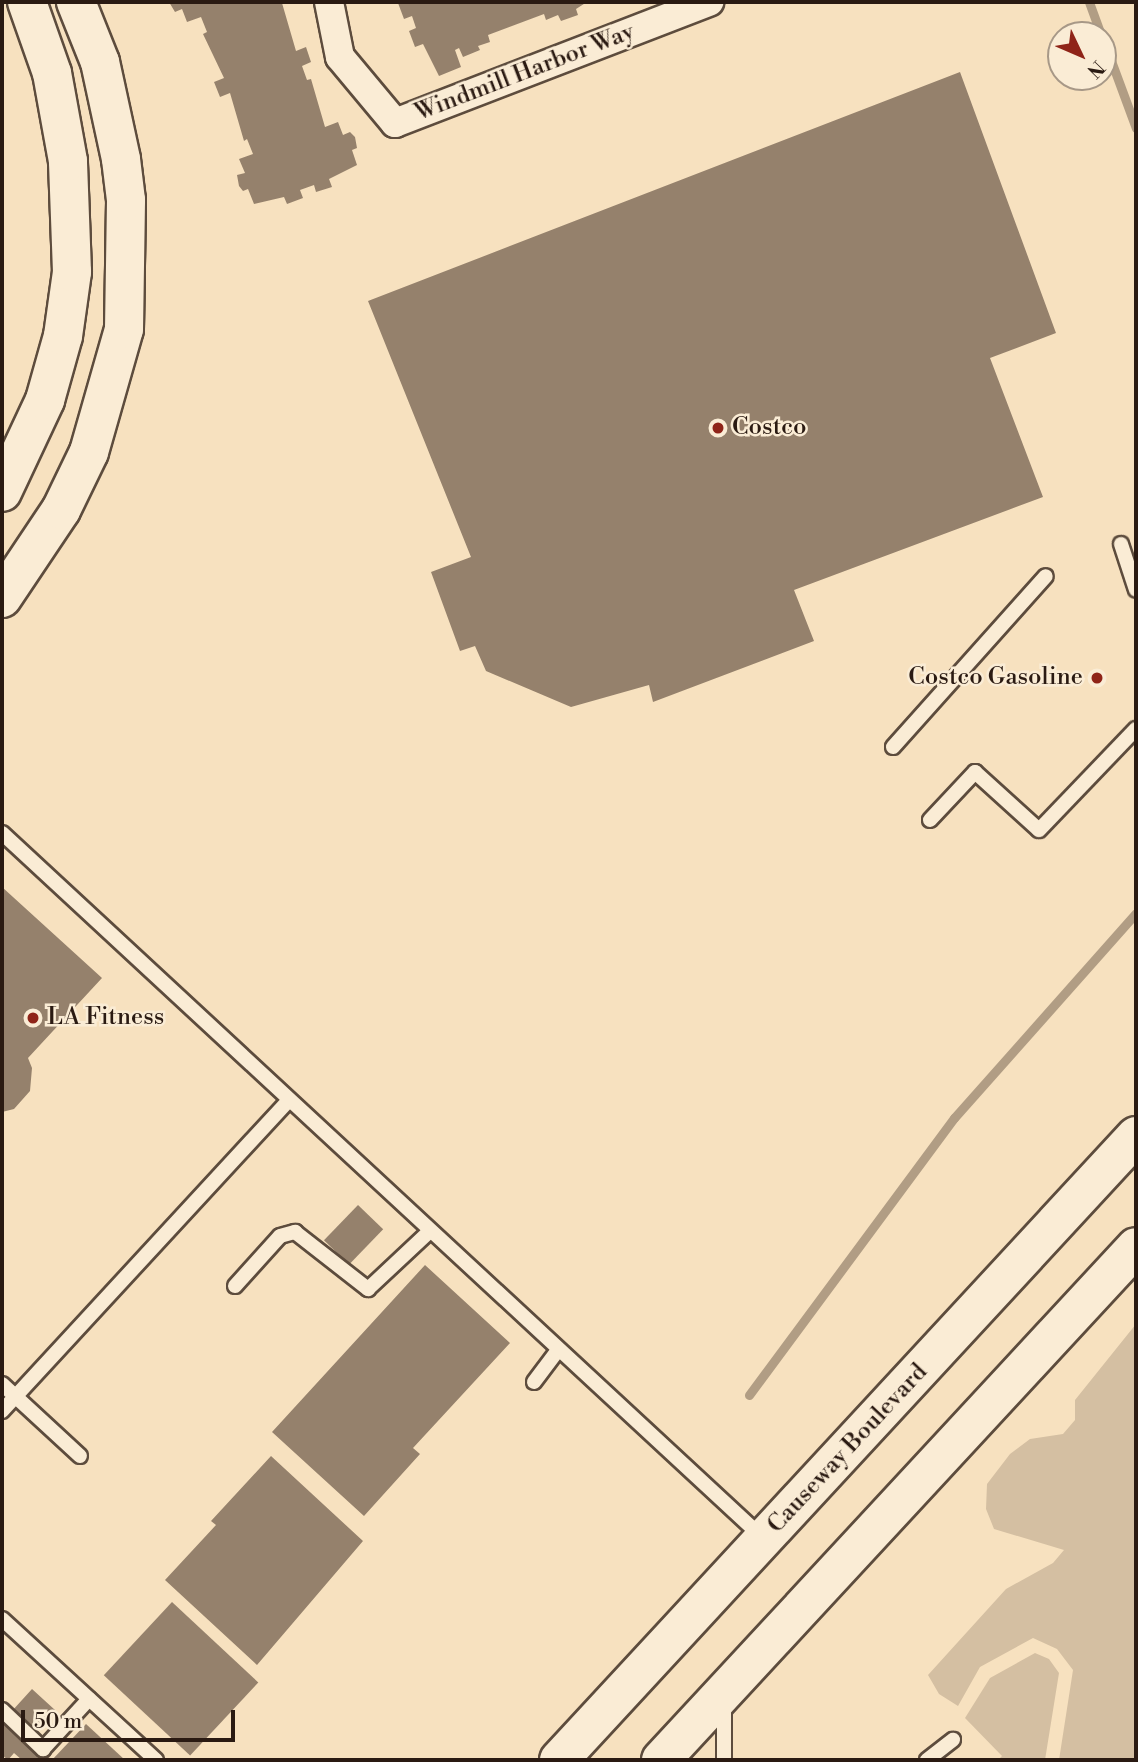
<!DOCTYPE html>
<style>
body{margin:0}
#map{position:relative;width:1138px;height:1762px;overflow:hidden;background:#f7e1bf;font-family:"Libre Bodoni",serif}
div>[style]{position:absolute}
.green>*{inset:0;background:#d4bfa2}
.stream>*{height:9px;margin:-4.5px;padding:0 4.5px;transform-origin:4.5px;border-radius:4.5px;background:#b19d84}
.building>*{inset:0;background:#95816c;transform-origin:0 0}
.roads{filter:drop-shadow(2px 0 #5d4c3d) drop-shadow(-2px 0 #5d4c3d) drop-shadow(0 2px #5d4c3d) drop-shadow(0 -2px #5d4c3d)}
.lane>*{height:14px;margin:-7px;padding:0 7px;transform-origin:7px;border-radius:7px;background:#faecd5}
.street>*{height:28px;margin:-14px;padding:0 14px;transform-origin:14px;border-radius:14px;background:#faecd5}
.secondary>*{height:38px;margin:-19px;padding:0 19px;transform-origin:19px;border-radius:19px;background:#faecd5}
.dots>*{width:19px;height:19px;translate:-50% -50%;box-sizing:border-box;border:4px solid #faecd5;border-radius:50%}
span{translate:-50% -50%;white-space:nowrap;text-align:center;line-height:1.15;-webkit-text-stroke:5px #faecd5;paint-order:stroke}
.street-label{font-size:24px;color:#2a1a12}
.poi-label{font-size:24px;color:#2a1a12}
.left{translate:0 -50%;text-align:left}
.right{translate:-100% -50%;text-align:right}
.frame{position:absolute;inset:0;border:4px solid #2a1a12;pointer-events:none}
.north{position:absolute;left:1047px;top:21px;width:70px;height:70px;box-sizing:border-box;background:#faecd5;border:2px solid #a79887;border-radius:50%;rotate:134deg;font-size:19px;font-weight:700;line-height:28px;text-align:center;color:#2a1a12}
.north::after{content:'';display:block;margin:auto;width:24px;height:32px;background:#8f2418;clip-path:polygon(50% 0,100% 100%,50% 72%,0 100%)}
.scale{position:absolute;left:21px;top:1710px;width:214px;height:32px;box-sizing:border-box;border:4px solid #2a1a12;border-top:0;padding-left:9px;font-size:21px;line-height:24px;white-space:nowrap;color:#2a1a12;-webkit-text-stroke:5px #faecd5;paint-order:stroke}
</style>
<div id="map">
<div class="green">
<i style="clip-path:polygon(1136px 1324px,1136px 1760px,1059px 1760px,1073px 1670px,1057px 1649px,1033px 1638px,980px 1667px,958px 1706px,939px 1694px,928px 1675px,1006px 1589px,1053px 1563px,1064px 1550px,994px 1529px,986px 1509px,987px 1484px,1010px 1454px,1030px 1439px,1063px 1434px,1075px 1420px,1075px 1400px)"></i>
<i style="clip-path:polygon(1035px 1653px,1049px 1659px,1059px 1673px,1045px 1760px,998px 1760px,1002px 1756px,965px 1718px,990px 1678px)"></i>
</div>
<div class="stream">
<i style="left:1089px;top:2px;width:35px;rotate:70deg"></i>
<i style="left:1103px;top:39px;width:95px;rotate:69.7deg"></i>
<i style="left:749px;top:1395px;width:345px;rotate:-53.5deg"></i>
<i style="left:954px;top:1118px;width:274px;rotate:-48.4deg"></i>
</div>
<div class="building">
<i style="clip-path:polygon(169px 2px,282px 3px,296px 51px,306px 47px,311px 62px,302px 66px,307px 80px,311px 79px,325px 127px,338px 122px,343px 135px,350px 132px,355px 137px,357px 148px,352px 150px,357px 165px,329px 179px,332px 187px,316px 192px,314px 185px,300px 190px,303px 198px,287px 204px,284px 197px,254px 204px,248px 189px,243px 191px,239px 186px,237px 175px,245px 173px,239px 159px,253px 154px,247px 139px,244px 141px,230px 93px,220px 97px,214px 82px,224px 78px,203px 34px,207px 32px,201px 17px,187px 22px,182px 9px,175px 12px)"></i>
<i style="clip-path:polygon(587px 2px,576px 9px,578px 15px,561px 21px,558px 15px,546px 20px,544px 14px,488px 35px,490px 42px,478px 46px,480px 50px,463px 57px,459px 48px,455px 50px,461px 67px,439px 76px,423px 44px,415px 47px,409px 31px,416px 28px,412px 16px,404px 19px,398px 3px)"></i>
<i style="clip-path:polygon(960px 72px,1056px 333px,990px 358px,1043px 497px,794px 590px,814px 641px,653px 702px,649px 685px,571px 707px,486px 671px,475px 646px,460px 651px,431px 572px,471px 557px,368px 301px)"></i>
<i style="clip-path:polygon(2px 887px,102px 978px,28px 1058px,32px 1068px,30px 1091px,14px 1109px,2px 1112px)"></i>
<i style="left:358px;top:1205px;width:35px;height:49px;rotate:44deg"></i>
<i style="clip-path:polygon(425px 1265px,510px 1343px,413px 1448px,420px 1454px,364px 1516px,272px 1432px)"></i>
<i style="clip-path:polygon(271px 1456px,363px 1541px,257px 1665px,165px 1580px,216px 1525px,211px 1521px)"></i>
<i style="left:172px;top:1602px;width:118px;height:100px;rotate:43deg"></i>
<i style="clip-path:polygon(32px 1689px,55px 1710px,29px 1739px,52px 1760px,22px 1760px,14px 1753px,8px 1760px,2px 1755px,2px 1722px)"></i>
<i style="clip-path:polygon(86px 1724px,125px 1760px,52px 1760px)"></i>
</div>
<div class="roads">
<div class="lane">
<i style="left:1121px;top:544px;width:48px;rotate:71.9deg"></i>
<i style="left:893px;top:747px;width:229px;rotate:-48.2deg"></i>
<i style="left:930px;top:820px;width:66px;rotate:-46.8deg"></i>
<i style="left:975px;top:772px;width:86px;rotate:42.2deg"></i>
<i style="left:1039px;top:830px;width:140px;rotate:-46.2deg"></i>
<i style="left:2px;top:833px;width:1037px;rotate:42.81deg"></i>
<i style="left:235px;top:1286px;width:67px;rotate:-48deg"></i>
<i style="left:280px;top:1236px;width:16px;rotate:-15deg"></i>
<i style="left:295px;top:1232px;width:93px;rotate:38deg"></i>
<i style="left:368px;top:1289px;width:85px;rotate:-43.1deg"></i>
<i style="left:534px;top:1382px;width:40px;rotate:-53deg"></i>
<i style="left:2px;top:1384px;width:106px;rotate:42.7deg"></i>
<i style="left:2px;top:1411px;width:423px;rotate:-47.3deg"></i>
<i style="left:2px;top:1619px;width:209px;rotate:42.5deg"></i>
<i style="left:2px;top:1710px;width:57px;rotate:43.6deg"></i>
<i style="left:43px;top:1749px;width:68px;rotate:-47.4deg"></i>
<i style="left:724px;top:1760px;width:57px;rotate:-90deg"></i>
<i style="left:927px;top:1760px;width:33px;rotate:-38deg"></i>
</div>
<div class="street">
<i style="left:329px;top:2px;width:56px;rotate:78.7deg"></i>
<i style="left:340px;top:57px;width:86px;rotate:50.2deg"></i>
<i style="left:395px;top:123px;width:337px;rotate:-21.1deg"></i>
</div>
<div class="secondary">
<i style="left:2px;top:492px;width:102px;rotate:-64.9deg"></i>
<i style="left:45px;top:400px;width:66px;rotate:-74.3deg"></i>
<i style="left:63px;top:336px;width:65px;rotate:-82deg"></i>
<i style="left:72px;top:272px;width:111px;rotate:-92.1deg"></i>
<i style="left:68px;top:161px;width:89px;rotate:-100.3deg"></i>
<i style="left:52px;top:73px;width:75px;rotate:-109.4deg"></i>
<i style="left:2px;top:598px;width:106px;rotate:-56.2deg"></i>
<i style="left:61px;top:510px;width:64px;rotate:-64.2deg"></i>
<i style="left:89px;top:452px;width:128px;rotate:-74.1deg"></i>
<i style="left:124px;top:329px;width:129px;rotate:-89.1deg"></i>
<i style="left:126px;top:200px;width:41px;rotate:-97deg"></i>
<i style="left:121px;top:159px;width:99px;rotate:-102.2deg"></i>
<i style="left:100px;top:62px;width:65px;rotate:-111.8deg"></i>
<i style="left:559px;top:1760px;width:850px;rotate:-47.24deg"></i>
<i style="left:661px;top:1760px;width:699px;rotate:-47.2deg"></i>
</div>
</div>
<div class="dots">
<i style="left:718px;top:428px;background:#8f2418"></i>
<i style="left:1097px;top:678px;background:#8f2418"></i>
<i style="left:33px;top:1018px;background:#8f2418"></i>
</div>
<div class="street-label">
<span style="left:525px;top:73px;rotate:-21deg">Windmill Harbor Way</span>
<span style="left:848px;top:1449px;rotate:-47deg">Causeway Boulevard</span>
</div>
<div class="poi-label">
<span class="left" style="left:732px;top:428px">Costco</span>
<span class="right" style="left:1083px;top:678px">Costco Gasoline</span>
<span class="left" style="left:47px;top:1018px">LA Fitness</span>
</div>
<div class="frame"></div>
<div class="north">N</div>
<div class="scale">50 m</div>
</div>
